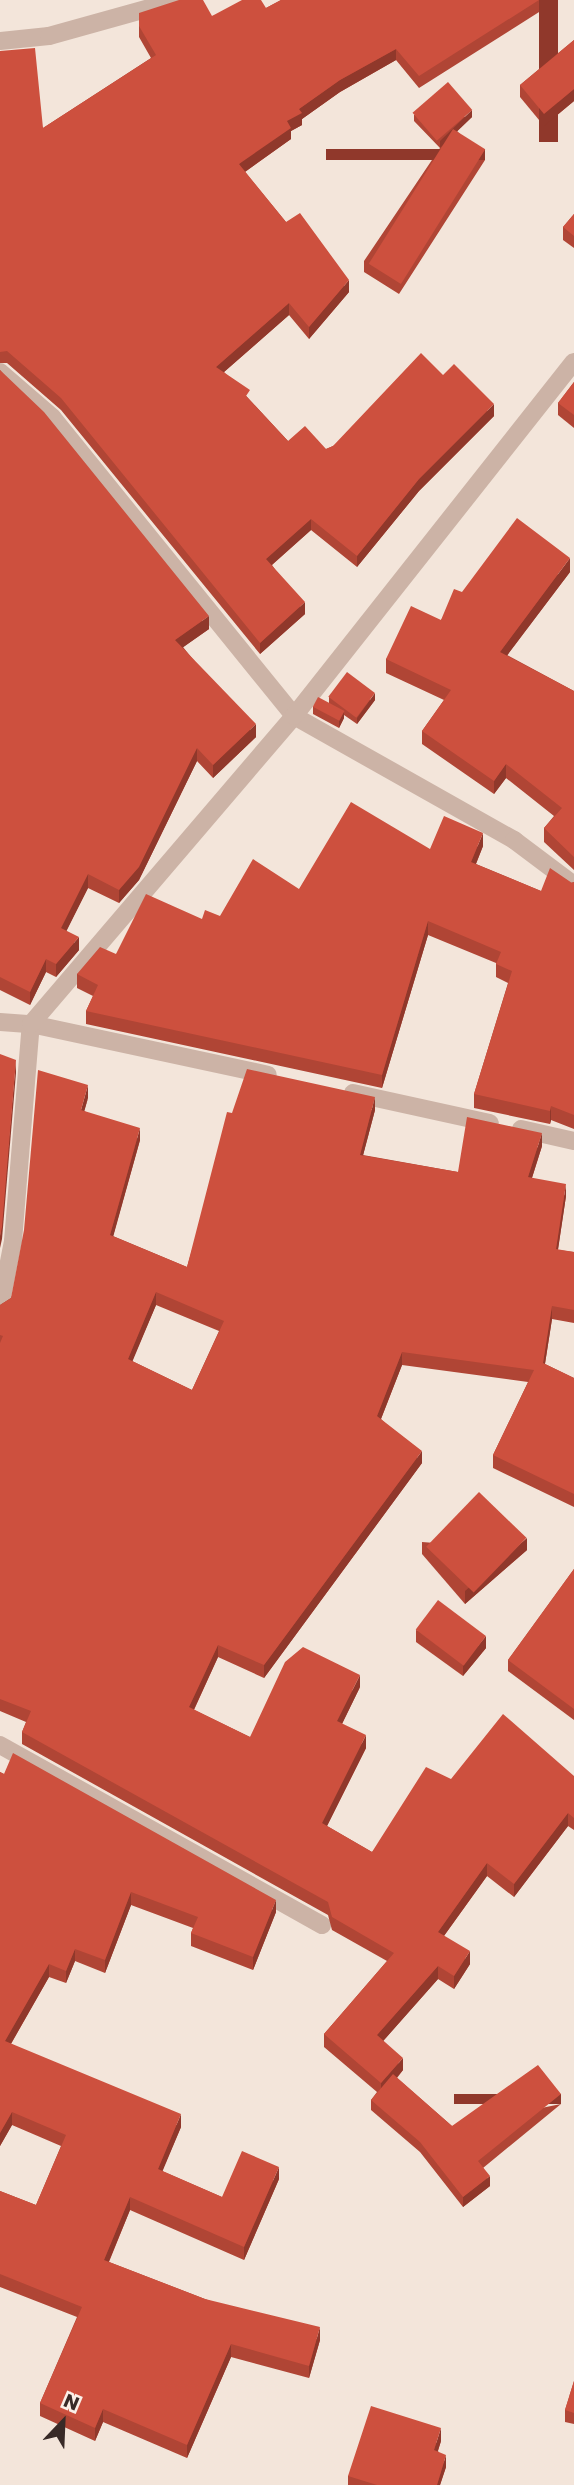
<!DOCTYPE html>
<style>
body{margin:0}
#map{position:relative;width:574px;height:2485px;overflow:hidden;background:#f3e5da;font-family:Poppins,sans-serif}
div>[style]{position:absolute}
.minor>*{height:18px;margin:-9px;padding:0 9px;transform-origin:9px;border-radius:9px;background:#ccb3a6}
.wall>*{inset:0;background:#b04535}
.shaded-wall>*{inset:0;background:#90382b;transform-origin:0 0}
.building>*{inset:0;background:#cd503e;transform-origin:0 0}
span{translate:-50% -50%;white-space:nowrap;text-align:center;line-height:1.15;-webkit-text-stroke:5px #fbefe7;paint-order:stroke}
.north{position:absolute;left:28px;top:2387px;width:70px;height:70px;-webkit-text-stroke:5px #fbefe7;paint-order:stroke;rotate:23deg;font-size:19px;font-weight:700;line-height:28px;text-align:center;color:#382a27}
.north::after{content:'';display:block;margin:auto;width:24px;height:32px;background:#382a27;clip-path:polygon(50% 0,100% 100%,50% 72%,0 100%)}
</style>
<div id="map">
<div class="minor">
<i style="left:0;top:41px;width:49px;rotate:-5.8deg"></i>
<i style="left:49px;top:36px;width:134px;rotate:-15.6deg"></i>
<i style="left:0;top:372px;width:69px;rotate:40.9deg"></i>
<i style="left:52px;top:417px;width:385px;rotate:51deg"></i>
<i style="left:294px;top:716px;width:253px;rotate:29.4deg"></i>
<i style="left:514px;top:840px;width:75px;rotate:36.9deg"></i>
<i style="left:0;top:1022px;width:31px;rotate:4deg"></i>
<i style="left:31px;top:1024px;width:242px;rotate:12.1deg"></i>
<i style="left:353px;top:1093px;width:140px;rotate:12.4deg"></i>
<i style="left:521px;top:1129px;width:54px;rotate:12.8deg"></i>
<i style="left:0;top:1308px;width:68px;rotate:-79deg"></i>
<i style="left:13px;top:1241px;width:218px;rotate:-85.3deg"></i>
<i style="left:31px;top:1024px;width:405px;rotate:-49.5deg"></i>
<i style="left:294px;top:716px;width:451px;rotate:-51.7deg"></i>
<i style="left:0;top:1745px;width:369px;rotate:29.2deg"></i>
</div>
<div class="wall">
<i style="clip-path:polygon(281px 0,558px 0,419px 88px,396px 60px,340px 92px,302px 119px,302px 125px,291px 131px,291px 139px,245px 172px,286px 222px,349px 292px,309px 339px,289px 315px,224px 372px,288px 441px,326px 449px,333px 446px,443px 375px,494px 416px,419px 491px,357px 567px,311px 530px,272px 565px,305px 614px,260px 654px,61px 410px,7px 363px,0 363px,0 51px,43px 128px,151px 58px,139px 37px,139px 13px,212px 16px,266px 8px)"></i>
<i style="clip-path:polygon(574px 40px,574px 101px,544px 126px,520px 97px,520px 85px)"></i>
<i style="clip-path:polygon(414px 115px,472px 117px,457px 131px,485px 160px,399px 294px,364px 272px,364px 261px,440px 148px,414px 121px)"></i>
<i style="clip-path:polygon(574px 214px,574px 248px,563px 240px,563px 227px)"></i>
<i style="clip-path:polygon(0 370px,209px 629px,183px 647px,256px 737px,213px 778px,197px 761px,139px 880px,119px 903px,88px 888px,66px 931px,79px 950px,56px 977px,46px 972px,30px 1005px,0 990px)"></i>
<i style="clip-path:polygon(574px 382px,574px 428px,558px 415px,558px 403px)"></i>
<i style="clip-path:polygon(570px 572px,507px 655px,574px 691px,574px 870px,544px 842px,544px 828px,554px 816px,506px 778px,494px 794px,422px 744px,422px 731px,444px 700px,386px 673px,386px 659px,441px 620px,462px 592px)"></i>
<i style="clip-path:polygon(329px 697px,375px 700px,357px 724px,344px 715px,344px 718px,339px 728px,313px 714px,313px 707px,329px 703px)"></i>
<i style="clip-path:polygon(483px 846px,476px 864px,541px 891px,574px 882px,574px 1129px,551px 1120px,550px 1124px,474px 1108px,474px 1094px,508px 983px,496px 977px,496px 963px,428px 935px,382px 1088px,86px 1024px,86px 1011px,93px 996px,77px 988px,77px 974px,116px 954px,202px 919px,220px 916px,299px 889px,430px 849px)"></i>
<i style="clip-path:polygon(evenodd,88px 1098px,84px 1111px,140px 1140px,113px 1236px,187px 1267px,232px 1113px,375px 1110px,363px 1155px,458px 1172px,542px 1146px,532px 1178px,566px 1196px,558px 1250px,574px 1252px,574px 1323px,552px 1319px,545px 1364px,574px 1378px,574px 1507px,493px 1468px,493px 1455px,528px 1382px,402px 1365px,381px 1419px,422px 1463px,264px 1678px,218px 1657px,194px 1710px,250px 1737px,360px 1687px,342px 1724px,366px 1748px,327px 1826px,372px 1852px,451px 1779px,574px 1776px,574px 1830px,568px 1826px,514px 1897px,487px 1876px,444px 1936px,470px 1964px,454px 1989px,438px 1979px,383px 2041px,403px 2070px,397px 2078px,452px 2126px,561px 2104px,483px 2168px,490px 2186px,463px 2207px,420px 2152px,371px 2110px,371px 2100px,377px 2092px,324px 2047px,324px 2034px,387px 1961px,332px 1930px,328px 1915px,22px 1744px,22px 1732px,26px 1722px,0 1711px,0 1305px,11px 1298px,88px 1098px,156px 1305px,219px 1331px,192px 1390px,132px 1361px,156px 1305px)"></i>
<i style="clip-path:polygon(422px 1542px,527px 1550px,465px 1604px,422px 1554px)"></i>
<i style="clip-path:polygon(574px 1569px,574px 1720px,508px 1671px,508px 1660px)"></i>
<i style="clip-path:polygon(416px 1630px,486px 1648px,463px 1676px,416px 1642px)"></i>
<i style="clip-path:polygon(0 1772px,276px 1912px,253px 1970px,191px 1946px,191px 1933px,193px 1928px,131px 1905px,105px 1973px,75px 1961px,66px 1983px,49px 1977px,11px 2044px,181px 2127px,162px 2171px,222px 2197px,279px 2179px,244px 2260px,130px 2210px,109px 2262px,205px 2299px,320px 2340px,309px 2378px,231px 2357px,187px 2458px,103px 2422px,95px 2441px,40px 2416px,40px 2403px,77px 2317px,0 2287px,0 2191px,36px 2205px,61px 2146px,12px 2125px,0 2146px)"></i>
<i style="clip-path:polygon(574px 2381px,574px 2424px,565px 2422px,565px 2410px)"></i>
<i style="clip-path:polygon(441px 2441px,438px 2451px,446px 2467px,440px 2485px,348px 2485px,348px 2476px)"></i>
</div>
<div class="shaded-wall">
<i style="left:539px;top:0;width:19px;height:142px"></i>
<i style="clip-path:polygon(396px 49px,396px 60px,340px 92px,302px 119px,302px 125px,291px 131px,291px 139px,239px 176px,239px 164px,299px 109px,340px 80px)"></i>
<i style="clip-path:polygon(574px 89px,574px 101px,544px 126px,544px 114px)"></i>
<i style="clip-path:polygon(472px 110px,472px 117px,440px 148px,440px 141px)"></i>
<i style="left:485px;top:149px;width:11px;height:159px;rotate:90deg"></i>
<i style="clip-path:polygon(349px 280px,349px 292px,309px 339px,309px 327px)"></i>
<i style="clip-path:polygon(289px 303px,289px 315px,216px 379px,216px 367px)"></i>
<i style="clip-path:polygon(494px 404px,494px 416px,419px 491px,357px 567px,357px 556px,419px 479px)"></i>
<i style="clip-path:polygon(311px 519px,311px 530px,266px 570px,266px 559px)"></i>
<i style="clip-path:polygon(570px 558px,570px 572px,500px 665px,500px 652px)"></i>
<i style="clip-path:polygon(305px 602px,305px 614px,260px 654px,260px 643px)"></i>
<i style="clip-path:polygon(209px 616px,209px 629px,175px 653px,175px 640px)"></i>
<i style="clip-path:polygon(375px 693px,375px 700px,357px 724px,357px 718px)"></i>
<i style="clip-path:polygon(344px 711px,344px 718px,339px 728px,339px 721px)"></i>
<i style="clip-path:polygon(256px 724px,256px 737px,213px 778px,213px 765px)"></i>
<i style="clip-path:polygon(197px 748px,197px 761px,139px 880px,119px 903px,119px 890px)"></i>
<i style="clip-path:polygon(506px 764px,506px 778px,494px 794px,494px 781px)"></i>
<i style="clip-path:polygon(483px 833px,483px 846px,471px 876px,471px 862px)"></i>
<i style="clip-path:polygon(88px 874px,88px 888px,61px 942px,61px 928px)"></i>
<i style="clip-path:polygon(428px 921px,428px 935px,382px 1088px,382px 1075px)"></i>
<i style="clip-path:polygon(79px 937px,79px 950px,56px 977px,56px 964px)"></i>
<i style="clip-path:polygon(46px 959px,46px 972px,30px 1005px,30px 992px)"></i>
<i style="clip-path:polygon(16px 1060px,16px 1073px,2px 1239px,0 1248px,0 1236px)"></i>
<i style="clip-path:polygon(88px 1085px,88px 1098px,81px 1123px,81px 1110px)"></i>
<i style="clip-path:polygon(375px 1097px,375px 1110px,360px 1167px,360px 1155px)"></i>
<i style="clip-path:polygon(551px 1106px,551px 1120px,550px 1124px,550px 1111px)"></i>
<i style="clip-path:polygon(140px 1128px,140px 1140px,110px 1248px,110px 1235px)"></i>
<i style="clip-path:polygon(542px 1133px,542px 1146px,528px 1190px,528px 1177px)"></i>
<i style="clip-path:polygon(566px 1184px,566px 1196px,556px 1262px,556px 1249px)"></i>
<i style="clip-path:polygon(156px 1292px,156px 1305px,128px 1372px,128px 1359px)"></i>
<i style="clip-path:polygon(552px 1306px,552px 1319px,543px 1376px,543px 1363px)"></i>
<i style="clip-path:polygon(402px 1352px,402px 1365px,377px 1429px,377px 1416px)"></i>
<i style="clip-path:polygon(422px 1451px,422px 1463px,264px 1678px,264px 1665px)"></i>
<i style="clip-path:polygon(527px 1538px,527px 1550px,465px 1604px,465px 1591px)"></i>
<i style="clip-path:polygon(486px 1636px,486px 1648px,463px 1676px,463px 1664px)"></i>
<i style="clip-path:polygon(218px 1645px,218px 1657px,189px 1720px,189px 1707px)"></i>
<i style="clip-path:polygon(360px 1675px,360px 1687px,337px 1734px,337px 1721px)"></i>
<i style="clip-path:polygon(366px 1735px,366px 1748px,322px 1836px,322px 1823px)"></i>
<i style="clip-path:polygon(568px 1813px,568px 1826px,514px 1897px,514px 1884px)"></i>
<i style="clip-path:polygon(487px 1863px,487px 1876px,438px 1944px,438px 1932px)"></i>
<i style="clip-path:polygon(131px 1892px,131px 1905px,105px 1973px,105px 1960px)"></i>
<i style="clip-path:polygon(276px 1900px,276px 1912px,253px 1970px,253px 1957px)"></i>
<i style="clip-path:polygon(75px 1949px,75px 1961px,66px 1983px,66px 1971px)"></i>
<i style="clip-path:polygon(470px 1951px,470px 1964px,454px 1989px,454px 1976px)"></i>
<i style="clip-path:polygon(49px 1964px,49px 1977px,5px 2054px,5px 2041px)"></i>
<i style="clip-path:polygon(438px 1966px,438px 1979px,377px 2048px,377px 2035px)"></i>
<i style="clip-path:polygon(403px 2058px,403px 2070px,381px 2096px,381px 2083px)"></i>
<i style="left:561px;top:2094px;width:10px;height:107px;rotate:90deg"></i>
<i style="clip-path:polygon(12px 2112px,12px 2125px,0 2146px,0 2133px)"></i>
<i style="clip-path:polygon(181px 2114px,181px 2127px,158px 2182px,158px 2169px)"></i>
<i style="clip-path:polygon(279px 2167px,279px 2179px,244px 2260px,244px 2247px)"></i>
<i style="clip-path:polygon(490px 2176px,490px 2186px,463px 2207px,463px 2197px)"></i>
<i style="clip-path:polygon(130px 2197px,130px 2210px,104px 2273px,104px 2260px)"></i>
<i style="clip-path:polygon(320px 2327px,320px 2340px,309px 2378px,309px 2366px)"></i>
<i style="clip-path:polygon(231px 2344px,231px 2357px,187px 2458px,187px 2445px)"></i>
<i style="clip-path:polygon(103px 2409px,103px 2422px,95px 2441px,95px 2428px)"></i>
<i style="clip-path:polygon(441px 2428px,441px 2441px,434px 2462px,434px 2450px)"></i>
<i style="clip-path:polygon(446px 2455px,446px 2467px,440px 2485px,437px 2485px)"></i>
</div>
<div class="building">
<i style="clip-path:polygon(179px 0,203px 0,212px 16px,242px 0,261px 0,266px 8px,281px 0,539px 0,419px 76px,396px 49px,340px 80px,299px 109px,302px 113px,287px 121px,291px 128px,239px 164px,286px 222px,300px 213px,349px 280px,309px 327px,289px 303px,216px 367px,250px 390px,246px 396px,288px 441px,305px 426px,326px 449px,333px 446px,421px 353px,443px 375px,454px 364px,494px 404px,419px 479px,357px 556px,311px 519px,266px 559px,305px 602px,260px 643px,61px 398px,7px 351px,0 352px,0 51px,35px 48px,43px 128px,156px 55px,139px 26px,139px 13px)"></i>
<i style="clip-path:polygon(574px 40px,574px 89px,544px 114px,520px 85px)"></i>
<i style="left:448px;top:82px;width:37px;height:47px;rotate:49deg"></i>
<i style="left:453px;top:129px;width:38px;height:159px;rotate:32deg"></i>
<i style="clip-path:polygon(574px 214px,574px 236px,563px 227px)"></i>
<i style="clip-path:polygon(0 370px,44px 412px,209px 616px,175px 640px,256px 724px,213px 765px,197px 748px,139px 867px,119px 890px,88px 874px,61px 928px,79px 937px,56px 964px,46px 959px,30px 992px,0 977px)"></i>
<i style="clip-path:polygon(574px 382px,574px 415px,558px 403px)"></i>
<i style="clip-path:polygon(517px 518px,570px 558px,500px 652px,574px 691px,574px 857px,544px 828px,562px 808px,506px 764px,494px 781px,422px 731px,451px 690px,386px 659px,411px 606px,441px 620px,454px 589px,462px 592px)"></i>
<i style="left:347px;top:672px;width:35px;height:31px;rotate:37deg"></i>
<i style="left:318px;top:697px;width:30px;height:11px;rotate:28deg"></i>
<i style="clip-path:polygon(351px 802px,430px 849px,444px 816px,483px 833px,471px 862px,541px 891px,550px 868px,572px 883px,574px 882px,574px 1115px,551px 1106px,550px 1111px,474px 1094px,512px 971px,496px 964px,501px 952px,428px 921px,382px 1075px,86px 1011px,98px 985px,77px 974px,100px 947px,116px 954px,146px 894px,202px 919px,205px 910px,220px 916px,253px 859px,299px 889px)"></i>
<i style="clip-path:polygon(0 1054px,16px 1060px,2px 1227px,0 1236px)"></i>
<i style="clip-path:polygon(evenodd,247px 1069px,375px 1097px,360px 1155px,458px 1172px,467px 1117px,542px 1133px,528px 1177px,566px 1184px,556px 1249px,574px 1252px,574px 1310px,552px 1306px,543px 1363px,574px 1378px,574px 1494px,493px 1455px,534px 1370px,402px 1352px,377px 1416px,422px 1451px,264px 1665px,218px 1645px,189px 1707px,250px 1737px,285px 1662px,303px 1647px,360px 1675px,337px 1721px,366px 1735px,322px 1823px,372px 1852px,426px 1767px,451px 1779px,503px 1714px,574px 1776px,574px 1818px,568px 1813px,514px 1884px,487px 1863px,438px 1932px,470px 1951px,454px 1976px,438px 1966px,377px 2035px,403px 2058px,381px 2083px,324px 2034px,394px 1953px,332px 1917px,328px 1902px,22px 1732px,31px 1711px,0 1699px,0 1343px,3px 1336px,0 1335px,0 1305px,11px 1298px,24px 1230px,38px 1070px,88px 1085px,81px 1110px,140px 1128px,110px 1235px,187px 1267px,227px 1112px,232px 1113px,247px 1069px,156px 1292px,224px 1321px,192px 1390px,128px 1359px,156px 1292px)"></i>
<i style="left:479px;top:1492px;width:66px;height:76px;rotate:44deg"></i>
<i style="clip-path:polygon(574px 1569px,574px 1709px,508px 1660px)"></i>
<i style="left:438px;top:1600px;width:60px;height:37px;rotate:37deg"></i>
<i style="clip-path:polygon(13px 1753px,276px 1900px,253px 1957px,191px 1933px,198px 1917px,131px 1892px,105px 1960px,75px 1949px,66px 1971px,49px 1964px,5px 2041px,181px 2114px,158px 2169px,222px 2197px,242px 2151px,279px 2167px,244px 2247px,130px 2197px,104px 2260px,205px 2299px,320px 2327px,309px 2366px,231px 2344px,187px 2445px,103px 2409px,95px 2428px,40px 2403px,82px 2307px,0 2274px,0 2191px,36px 2205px,66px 2135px,12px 2112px,0 2133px,0 1772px,4px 1774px)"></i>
<i style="clip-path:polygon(538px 2065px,561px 2094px,478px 2161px,490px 2176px,463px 2197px,420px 2142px,371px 2100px,393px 2074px,452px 2126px)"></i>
<i style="clip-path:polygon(574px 2381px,574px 2413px,565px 2410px)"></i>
<i style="clip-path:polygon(371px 2406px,441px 2428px,434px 2450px,446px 2455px,437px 2485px,377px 2485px,348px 2476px)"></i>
</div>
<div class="north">N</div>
</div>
